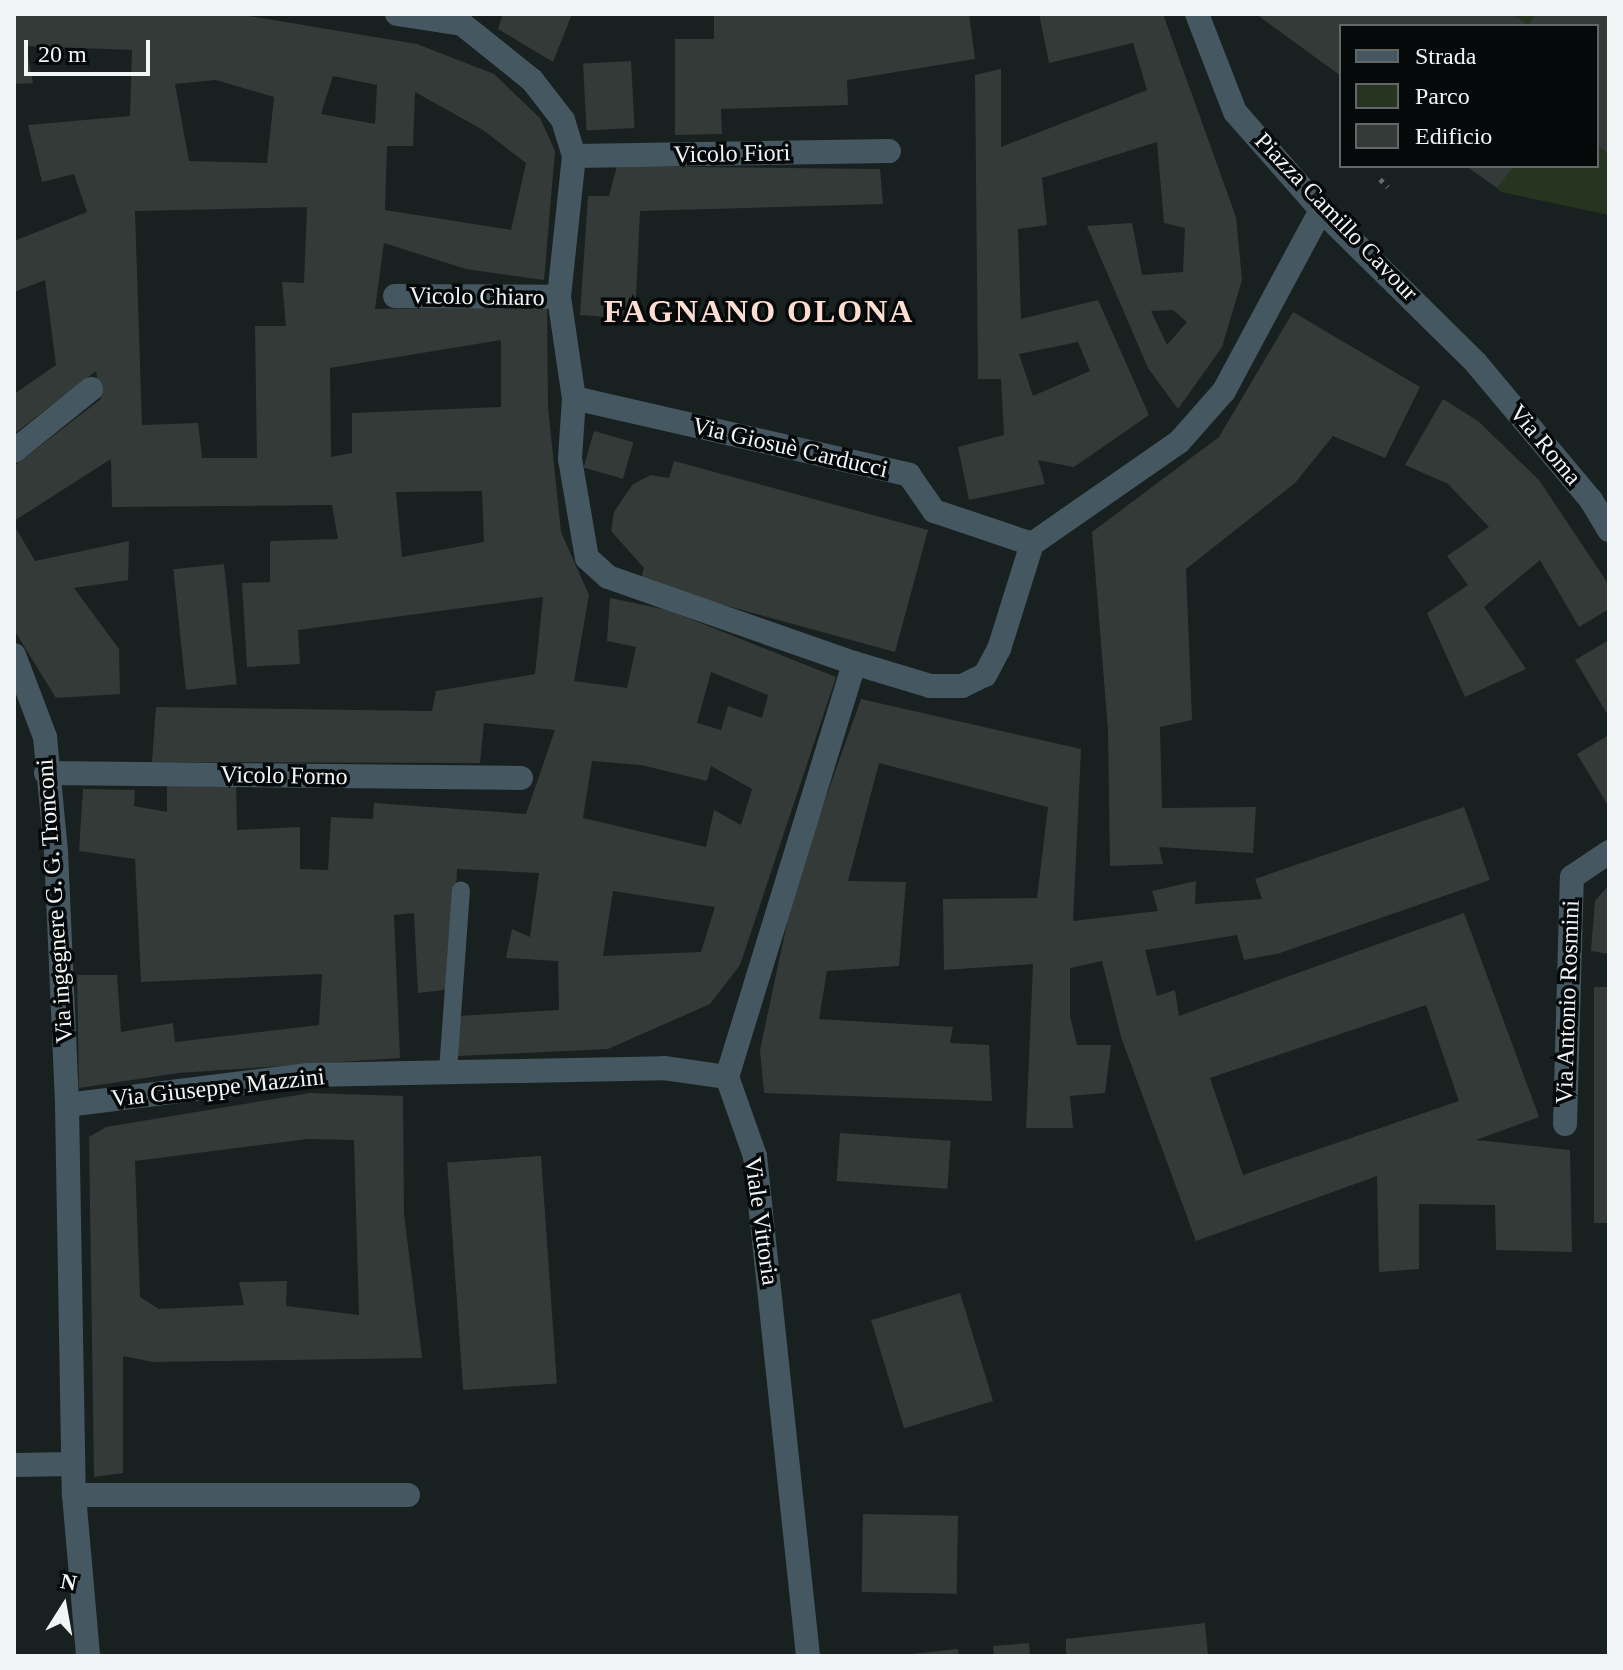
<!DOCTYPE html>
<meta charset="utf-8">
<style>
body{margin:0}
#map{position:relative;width:1623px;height:1670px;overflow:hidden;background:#192020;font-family:Georgia,serif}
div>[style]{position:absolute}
.green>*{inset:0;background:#27341f}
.building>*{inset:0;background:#343a37;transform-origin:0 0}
.path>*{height:5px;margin-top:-2.5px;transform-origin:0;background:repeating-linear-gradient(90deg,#646a6a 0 4px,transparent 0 10px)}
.service>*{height:18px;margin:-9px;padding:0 9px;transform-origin:9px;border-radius:9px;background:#455760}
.minor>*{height:24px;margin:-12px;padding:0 12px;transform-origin:12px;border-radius:12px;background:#455760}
.tertiary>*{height:24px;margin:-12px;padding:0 12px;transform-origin:12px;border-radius:12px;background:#455760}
span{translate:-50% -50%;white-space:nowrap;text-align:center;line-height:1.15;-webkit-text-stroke:7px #060909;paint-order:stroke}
.street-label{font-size:24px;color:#f1f5f5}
.district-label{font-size:32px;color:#fddcd1;font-weight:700;letter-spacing:2px}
.frame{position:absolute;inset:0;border:16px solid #f1f5f5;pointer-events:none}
.legend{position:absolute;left:1339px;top:24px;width:260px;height:144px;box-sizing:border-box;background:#060909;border:2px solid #646767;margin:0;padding:10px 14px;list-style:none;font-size:24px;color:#f1f5f5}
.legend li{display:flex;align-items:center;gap:16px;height:40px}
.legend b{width:40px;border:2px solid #646767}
.north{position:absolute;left:24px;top:1566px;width:80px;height:80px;-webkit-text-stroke:6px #060909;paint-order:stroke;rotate:11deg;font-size:22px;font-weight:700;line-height:32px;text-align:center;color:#f1f5f5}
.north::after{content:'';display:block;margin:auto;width:28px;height:36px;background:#f1f5f5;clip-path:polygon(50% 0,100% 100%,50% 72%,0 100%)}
.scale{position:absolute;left:24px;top:40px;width:126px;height:36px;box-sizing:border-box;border:4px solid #f1f5f5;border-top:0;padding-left:10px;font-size:24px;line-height:28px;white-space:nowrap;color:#f1f5f5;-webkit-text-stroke:6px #060909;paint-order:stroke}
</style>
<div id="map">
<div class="green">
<i style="clip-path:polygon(1319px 14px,1609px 14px,1609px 215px,1501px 192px,1474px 166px,1597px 166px,1597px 26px,1341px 26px)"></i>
</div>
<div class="building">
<i style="clip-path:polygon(evenodd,14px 14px,237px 14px,417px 44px,494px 74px,540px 118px,555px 151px,544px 280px,466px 269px,384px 243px,375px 309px,547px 306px,548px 407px,561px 532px,589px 595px,574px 681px,627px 688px,636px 647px,607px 641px,610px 598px,668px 610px,836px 677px,740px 965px,710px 1004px,608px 1049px,458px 1056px,459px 1016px,559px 1010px,558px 961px,506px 958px,512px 929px,530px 937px,539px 873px,457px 869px,452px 989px,418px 993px,414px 913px,394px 915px,400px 1058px,178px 1073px,79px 1088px,77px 975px,117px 975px,121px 1032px,173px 1023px,175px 1042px,319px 1025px,322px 974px,141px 982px,135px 859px,79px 851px,83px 789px,135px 790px,134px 806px,167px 812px,167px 784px,236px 782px,237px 830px,300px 827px,300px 869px,328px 870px,331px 817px,373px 819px,374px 803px,526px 814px,555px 730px,484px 723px,480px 763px,152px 762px,156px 707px,432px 711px,436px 691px,535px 674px,543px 597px,298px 630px,300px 664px,247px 667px,242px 583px,270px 582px,270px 541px,338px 539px,332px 505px,112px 507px,111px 459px,14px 521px,14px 466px,101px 399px,96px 371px,14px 434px,14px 394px,56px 365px,45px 280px,14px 292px,14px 241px,87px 212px,74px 174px,42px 182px,28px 125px,130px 116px,132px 50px,26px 46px,33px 83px,14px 84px,14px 14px,333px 76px,377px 85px,375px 124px,321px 114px,333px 76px,14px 14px,216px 80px,274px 97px,267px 163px,189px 161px,175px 84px,216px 80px,14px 14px,415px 92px,483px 130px,526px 163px,511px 230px,385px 210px,387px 146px,413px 146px,415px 92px,14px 14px,307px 207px,304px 283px,282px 282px,286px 326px,255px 326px,257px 458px,202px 458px,198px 423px,142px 425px,135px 211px,307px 207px,14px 14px,501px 340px,501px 407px,352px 413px,352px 453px,331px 457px,330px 368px,501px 340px,14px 14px,482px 491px,484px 542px,402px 557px,396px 492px,482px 491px,14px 14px,711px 672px,768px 695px,762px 718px,728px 706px,721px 730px,697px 723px,711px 672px,14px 14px,592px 761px,641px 765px,707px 781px,711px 766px,752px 789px,741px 825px,714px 810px,706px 847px,583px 818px,592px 761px,14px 14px,613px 891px,715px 907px,701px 952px,603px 956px,613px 891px)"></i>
<i style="clip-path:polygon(503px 14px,572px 14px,553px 62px,498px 29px)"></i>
<i style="clip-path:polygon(714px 14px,969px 14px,975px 59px,847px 80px,848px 105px,721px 109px,722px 134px,675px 135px,675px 39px,714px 39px)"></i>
<i style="clip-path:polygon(evenodd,1039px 14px,1163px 14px,1236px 217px,1242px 280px,1222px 347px,1178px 409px,1148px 368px,1087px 226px,1132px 223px,1142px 275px,1183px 272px,1185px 228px,1164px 223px,1157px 142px,1042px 178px,1047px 225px,1018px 229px,1021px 319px,1098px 300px,1149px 415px,1074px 467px,1038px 460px,1045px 484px,969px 500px,958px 447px,1004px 435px,1001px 379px,978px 379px,975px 75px,1001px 69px,1001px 147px,1147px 90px,1133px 43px,1049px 63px,1039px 14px,1173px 310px,1187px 322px,1167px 345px,1151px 311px,1173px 310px,1039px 14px,1078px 342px,1090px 371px,1033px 396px,1019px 354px,1078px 342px)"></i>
<i style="clip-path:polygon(1256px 14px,1512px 14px,1528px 25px,1536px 14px,1609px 14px,1609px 154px,1597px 145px,1597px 26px,1341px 26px,1341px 76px)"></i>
<i style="left:631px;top:61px;width:67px;height:48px;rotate:87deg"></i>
<i style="clip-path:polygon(617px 166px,880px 169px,883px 204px,640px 211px,635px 319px,580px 315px,588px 196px,609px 196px)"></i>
<i style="clip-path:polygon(1466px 166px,1514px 166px,1497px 188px)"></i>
<i style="clip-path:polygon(1293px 312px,1420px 387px,1385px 458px,1333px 436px,1295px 483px,1186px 569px,1192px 720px,1160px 727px,1162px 808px,1256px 807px,1253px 853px,1159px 847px,1163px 864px,1110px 866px,1108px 730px,1092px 532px,1219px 437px)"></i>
<i style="clip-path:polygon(1443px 399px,1478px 421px,1539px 480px,1609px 585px,1609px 609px,1579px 627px,1540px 560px,1484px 607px,1526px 669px,1465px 697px,1427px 613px,1468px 585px,1447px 556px,1489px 527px,1448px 484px,1405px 465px)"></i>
<i style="left:594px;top:431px;width:41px;height:38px;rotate:16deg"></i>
<i style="clip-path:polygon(674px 461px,928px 530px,895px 652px,640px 582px,644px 568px,611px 531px,614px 512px,633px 484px,651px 475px,669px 478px)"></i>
<i style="clip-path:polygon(14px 525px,35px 561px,129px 541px,128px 580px,74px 588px,119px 649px,120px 694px,56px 698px,14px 630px)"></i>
<i style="left:224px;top:564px;width:121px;height:51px;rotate:84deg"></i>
<i style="clip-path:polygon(1609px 640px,1609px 717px,1575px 660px)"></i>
<i style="clip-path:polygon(evenodd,861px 699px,1081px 749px,1073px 921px,1158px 911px,1152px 891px,1196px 881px,1195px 904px,1262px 899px,1255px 879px,1464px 807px,1490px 880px,1280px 953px,1244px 960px,1237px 935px,1145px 950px,1157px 996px,1175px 990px,1179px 1016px,1464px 913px,1539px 1117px,1476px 1140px,1570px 1150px,1572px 1252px,1496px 1250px,1495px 1205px,1419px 1204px,1419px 1269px,1379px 1272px,1377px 1176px,1196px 1241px,1121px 1037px,1102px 961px,1070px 968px,1070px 1016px,1077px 1045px,1111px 1045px,1105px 1093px,1070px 1096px,1073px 1128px,1026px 1128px,1033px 964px,944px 970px,943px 899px,1037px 898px,1048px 807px,879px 763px,848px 881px,906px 882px,899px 966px,827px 971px,819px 1019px,953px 1027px,950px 1043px,989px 1045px,992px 1101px,764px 1093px,760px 1050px,796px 881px,861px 699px,1426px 1005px,1459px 1101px,1243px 1175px,1210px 1078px,1426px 1005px)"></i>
<i style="clip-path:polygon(1609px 735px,1609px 807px,1577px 754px)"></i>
<i style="clip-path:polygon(1609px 885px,1609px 954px,1591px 951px,1595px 901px)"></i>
<i style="left:1594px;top:987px;width:15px;height:236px"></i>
<i style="clip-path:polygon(evenodd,310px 1093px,403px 1096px,404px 1214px,422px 1358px,153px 1362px,123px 1356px,123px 1473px,94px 1477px,89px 1137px,106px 1127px,310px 1093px,308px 1139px,354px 1140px,359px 1315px,286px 1306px,287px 1281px,239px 1282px,244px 1305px,159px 1309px,140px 1297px,135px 1161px,308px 1139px)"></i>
<i style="left:840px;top:1133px;width:111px;height:48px;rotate:4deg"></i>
<i style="left:541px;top:1156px;width:228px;height:94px;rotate:86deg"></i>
<i style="left:960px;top:1293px;width:113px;height:93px;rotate:73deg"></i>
<i style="left:863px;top:1514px;width:95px;height:78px;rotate:1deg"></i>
<i style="clip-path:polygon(1205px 1623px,1208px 1656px,1066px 1656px,1066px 1639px)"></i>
<i style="clip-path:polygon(1029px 1643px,1030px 1656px,994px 1656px,993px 1646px)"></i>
<i style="clip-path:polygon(958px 1649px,959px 1656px,912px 1656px,911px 1654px)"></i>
</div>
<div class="path">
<i style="left:1380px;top:179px;width:11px;rotate:45deg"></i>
</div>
<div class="service">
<i style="left:448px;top:1071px;width:181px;rotate:-85.9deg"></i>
</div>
<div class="minor">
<i style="left:397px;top:14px;width:66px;rotate:8.7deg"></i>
<i style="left:462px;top:24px;width:90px;rotate:38.7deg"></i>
<i style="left:532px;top:80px;width:51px;rotate:52.2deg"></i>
<i style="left:563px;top:120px;width:38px;rotate:73deg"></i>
<i style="left:574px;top:156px;width:142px;rotate:96.1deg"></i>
<i style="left:559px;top:297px;width:102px;rotate:81.6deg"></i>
<i style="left:574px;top:398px;width:61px;rotate:93.8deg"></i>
<i style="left:570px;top:459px;width:100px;rotate:80.3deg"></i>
<i style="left:587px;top:558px;width:28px;rotate:42deg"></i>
<i style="left:608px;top:577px;width:261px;rotate:19.3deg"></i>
<i style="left:854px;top:663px;width:79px;rotate:16.8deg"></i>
<i style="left:930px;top:686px;width:32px"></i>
<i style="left:962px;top:686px;width:25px;rotate:-26deg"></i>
<i style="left:985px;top:675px;width:30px;rotate:-62deg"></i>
<i style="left:999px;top:649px;width:110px;rotate:-72.6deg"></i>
<i style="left:574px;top:156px;width:315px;rotate:-0.9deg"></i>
<i style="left:395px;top:296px;width:164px;rotate:0.3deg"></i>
<i style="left:574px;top:398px;width:344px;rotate:12.9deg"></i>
<i style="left:909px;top:475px;width:44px;rotate:55.2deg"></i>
<i style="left:934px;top:511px;width:103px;rotate:18.6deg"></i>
<i style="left:14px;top:451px;width:99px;rotate:-38.8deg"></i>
<i style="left:1032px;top:544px;width:179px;rotate:-34.8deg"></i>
<i style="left:1179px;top:442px;width:68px;rotate:-48.6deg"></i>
<i style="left:1224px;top:391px;width:205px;rotate:-61.8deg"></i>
<i style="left:14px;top:655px;width:88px;rotate:69.3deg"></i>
<i style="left:45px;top:737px;width:115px;rotate:84.5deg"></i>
<i style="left:56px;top:851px;width:254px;rotate:87.5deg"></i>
<i style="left:67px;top:1105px;width:390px;rotate:89deg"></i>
<i style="left:74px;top:1495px;width:162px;rotate:85deg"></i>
<i style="left:46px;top:773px;width:475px;rotate:0.6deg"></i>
<i style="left:67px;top:1105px;width:243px;rotate:-7.1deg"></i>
<i style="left:308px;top:1075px;width:356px;rotate:-1.1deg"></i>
<i style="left:664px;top:1068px;width:64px;rotate:8.1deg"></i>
<i style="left:1565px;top:1124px;width:247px;rotate:-88.4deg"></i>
<i style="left:1572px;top:877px;width:45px;rotate:-34deg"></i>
<i style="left:14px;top:1465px;width:59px;rotate:-1deg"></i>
<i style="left:74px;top:1495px;width:334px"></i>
<i style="left:808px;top:1656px;width:503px;rotate:-96.05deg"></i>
<i style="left:755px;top:1156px;width:84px;rotate:-109.5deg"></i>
<i style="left:727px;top:1077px;width:433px;rotate:-72.9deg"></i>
</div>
<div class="tertiary">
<i style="left:1197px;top:14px;width:105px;rotate:68.8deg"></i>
<i style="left:1235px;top:112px;width:130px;rotate:48.7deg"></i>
<i style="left:1321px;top:210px;width:218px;rotate:44.6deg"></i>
<i style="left:1476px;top:363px;width:179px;rotate:50deg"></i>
<i style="left:1591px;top:500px;width:35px;rotate:59deg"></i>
</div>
<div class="street-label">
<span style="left:732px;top:154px;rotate:-1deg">Vicolo Fiori</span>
<span style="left:1336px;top:217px;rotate:46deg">Piazza Camillo Cavour</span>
<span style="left:477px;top:297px;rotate:1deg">Vicolo Chiaro</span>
<span style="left:1545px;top:445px;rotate:50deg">Via Roma</span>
<span style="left:790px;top:448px;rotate:13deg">Via Giosuè Carducci</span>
<span style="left:284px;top:776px;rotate:1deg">Vicolo Forno</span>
<span style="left:55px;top:901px;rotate:-94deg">Via ingegnere G. G. Tronconi</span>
<span style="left:1568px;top:1002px;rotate:-88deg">Via Antonio Rosmini</span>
<span style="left:218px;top:1088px;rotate:-6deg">Via Giuseppe Mazzini</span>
<span style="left:761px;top:1221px;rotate:82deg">Viale Vittoria</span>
</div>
<div class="district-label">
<span style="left:759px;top:311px">FAGNANO OLONA</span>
</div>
<div class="frame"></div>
<ul class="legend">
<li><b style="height:10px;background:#455760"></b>Strada</li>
<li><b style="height:22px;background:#27341f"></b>Parco</li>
<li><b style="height:22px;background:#343a37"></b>Edificio</li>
</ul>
<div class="north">N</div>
<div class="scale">20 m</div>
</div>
